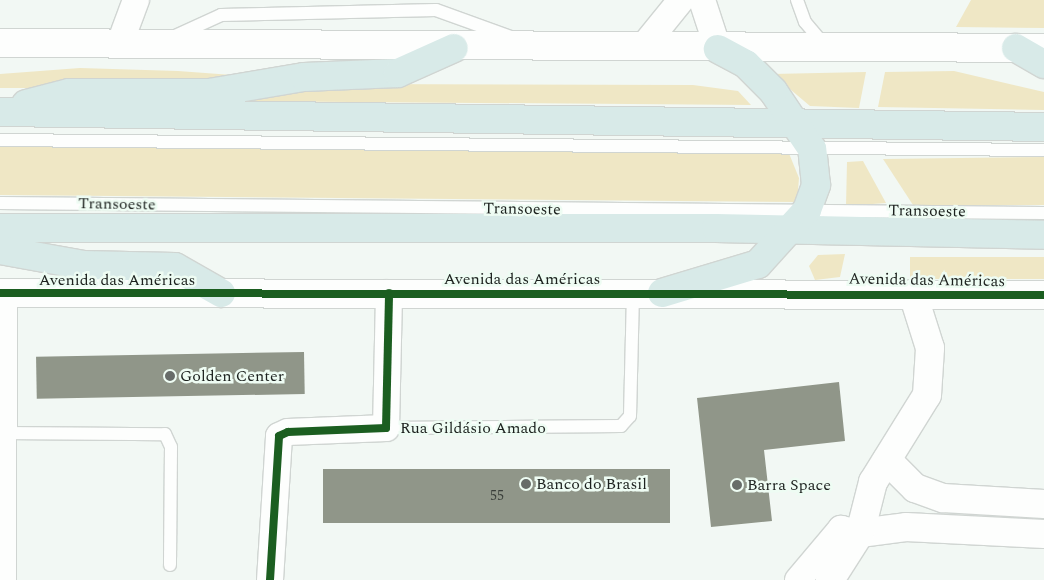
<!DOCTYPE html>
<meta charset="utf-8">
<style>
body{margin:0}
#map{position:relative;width:1044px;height:580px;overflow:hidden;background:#f2f8f4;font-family:Spectral,serif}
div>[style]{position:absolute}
.green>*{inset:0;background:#efe7c5;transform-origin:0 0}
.building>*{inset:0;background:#909689;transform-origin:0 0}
.roads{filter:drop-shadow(1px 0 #d0d5d2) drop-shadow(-1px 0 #d0d5d2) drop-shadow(0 1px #d0d5d2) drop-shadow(0 -1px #d0d5d2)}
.lane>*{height:12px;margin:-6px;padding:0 6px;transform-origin:6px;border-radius:6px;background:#fdfefd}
.street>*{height:26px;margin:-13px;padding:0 13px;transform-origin:13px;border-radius:13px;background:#fdfefd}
.secondary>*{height:28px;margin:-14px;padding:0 14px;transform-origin:14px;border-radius:14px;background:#fdfefd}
.highway>*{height:28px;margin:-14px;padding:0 14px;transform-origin:14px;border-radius:14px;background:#d8eae8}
.cycleway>*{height:8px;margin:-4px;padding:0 4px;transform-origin:4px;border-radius:4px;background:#1b5e20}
.dots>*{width:14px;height:14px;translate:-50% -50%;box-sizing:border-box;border:2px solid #eefcf3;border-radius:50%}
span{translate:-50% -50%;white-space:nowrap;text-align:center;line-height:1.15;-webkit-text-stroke:5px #eefcf3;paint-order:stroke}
.number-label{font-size:14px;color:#393e39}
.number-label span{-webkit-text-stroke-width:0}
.street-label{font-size:16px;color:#1c211e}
.poi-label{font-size:16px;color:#1c211e}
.left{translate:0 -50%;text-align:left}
</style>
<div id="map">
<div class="green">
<i style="clip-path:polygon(971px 0,1044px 0,1044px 28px,956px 27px)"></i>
<i style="clip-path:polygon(80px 68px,178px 71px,259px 77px,202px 88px,0 88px,0 74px)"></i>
<i style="clip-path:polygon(954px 71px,1044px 92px,1044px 110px,878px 107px,885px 72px)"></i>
<i style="clip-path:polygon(866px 72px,859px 108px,810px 106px,772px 74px)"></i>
<i style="clip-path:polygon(346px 84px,693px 85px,738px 91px,751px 105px,235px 101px)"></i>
<i style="clip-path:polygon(0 142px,788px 151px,799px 178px,797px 202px,0 195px)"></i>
<i style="clip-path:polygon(1044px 157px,1044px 205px,913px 205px,883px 159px)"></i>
<i style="clip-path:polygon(863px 161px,886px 203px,846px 206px,847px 162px)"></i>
<i style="clip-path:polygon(845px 254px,840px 277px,815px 280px,809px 266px,818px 255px)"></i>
<i style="left:910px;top:257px;width:134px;height:22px"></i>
</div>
<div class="building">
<i style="left:304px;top:352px;width:42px;height:268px;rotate:89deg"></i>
<i style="clip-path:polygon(839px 382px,845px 441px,764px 450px,772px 521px,711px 527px,697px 398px)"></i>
<i style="left:670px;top:469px;width:54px;height:347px;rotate:90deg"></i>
</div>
<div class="roads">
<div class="lane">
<i style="left:797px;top:0;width:23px;rotate:70deg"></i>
<i style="left:805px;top:22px;width:30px;rotate:50deg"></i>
<i style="left:173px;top:37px;width:53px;rotate:-24.6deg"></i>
<i style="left:221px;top:15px;width:215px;rotate:-1.3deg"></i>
<i style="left:436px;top:10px;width:80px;rotate:19.8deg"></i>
<i style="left:0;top:140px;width:1044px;rotate:0.55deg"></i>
<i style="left:0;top:203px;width:1044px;rotate:0.55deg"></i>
<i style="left:386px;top:428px;width:235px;rotate:-0.5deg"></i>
<i style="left:621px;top:426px;width:13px;rotate:-48deg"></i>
<i style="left:630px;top:416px;width:123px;rotate:-88.6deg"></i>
<i style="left:3px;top:433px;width:162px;rotate:0.4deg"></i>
<i style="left:165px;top:434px;width:14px;rotate:65deg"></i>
<i style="left:171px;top:447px;width:118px;rotate:90.5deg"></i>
</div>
<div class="street">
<i style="left:702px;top:0;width:52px;rotate:71.9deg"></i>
<i style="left:120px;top:43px;width:46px;rotate:-69.6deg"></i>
<i style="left:643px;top:47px;width:60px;rotate:-51deg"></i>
<i style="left:3px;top:580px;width:287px;rotate:-89.8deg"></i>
<i style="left:270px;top:580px;width:144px;rotate:-86.4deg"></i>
<i style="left:279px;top:436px;width:10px;rotate:-24deg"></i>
<i style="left:288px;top:432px;width:98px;rotate:-2.3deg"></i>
<i style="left:386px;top:428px;width:135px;rotate:-88.7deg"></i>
<i style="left:798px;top:580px;width:67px;rotate:-49.9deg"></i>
<i style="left:841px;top:529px;width:19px;rotate:12deg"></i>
</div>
<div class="secondary">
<i style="left:0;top:43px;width:1044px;rotate:0.27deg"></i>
<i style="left:0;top:293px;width:1044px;rotate:0.11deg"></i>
<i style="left:887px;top:460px;width:40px;rotate:45deg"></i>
<i style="left:915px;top:488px;width:30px;rotate:20deg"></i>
<i style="left:943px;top:498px;width:101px;rotate:3.4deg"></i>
<i style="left:860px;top:533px;width:46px;rotate:-7.4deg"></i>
<i style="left:906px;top:527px;width:138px;rotate:2.9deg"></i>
<i style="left:830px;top:580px;width:56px;rotate:-57.4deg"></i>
<i style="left:860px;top:533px;width:53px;rotate:-75.7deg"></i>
<i style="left:873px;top:482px;width:102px;rotate:-58.2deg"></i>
<i style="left:927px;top:395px;width:47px;rotate:-86.3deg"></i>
<i style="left:930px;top:348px;width:57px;rotate:-107.5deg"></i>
</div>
<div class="highway">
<i style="left:1016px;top:48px;width:32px;rotate:30deg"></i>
<i style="left:26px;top:104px;width:44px;rotate:-14.3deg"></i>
<i style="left:69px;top:93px;width:140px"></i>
<i style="left:209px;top:93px;width:96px;rotate:-9.6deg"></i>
<i style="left:304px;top:77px;width:94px;rotate:-2.4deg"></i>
<i style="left:398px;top:73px;width:61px;rotate:-24.1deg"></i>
<i style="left:0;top:112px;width:1044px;rotate:0.82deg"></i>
<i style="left:0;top:228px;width:716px"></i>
<i style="left:716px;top:228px;width:328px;rotate:1.2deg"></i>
<i style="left:0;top:250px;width:84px;rotate:10.2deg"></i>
<i style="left:83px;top:265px;width:92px;rotate:1.2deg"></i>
<i style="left:175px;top:267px;width:53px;rotate:29.5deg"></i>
<i style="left:662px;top:293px;width:100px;rotate:-16.8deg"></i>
<i style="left:758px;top:264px;width:73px;rotate:-47.8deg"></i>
<i style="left:807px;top:210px;width:27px;rotate:-70deg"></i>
<i style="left:816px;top:185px;width:36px;rotate:-96deg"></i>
<i style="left:812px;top:149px;width:70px;rotate:-123.9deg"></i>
<i style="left:773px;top:91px;width:38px;rotate:-135deg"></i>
<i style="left:746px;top:64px;width:32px;rotate:-152deg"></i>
</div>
</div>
<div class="cycleway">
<i style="left:0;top:293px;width:1044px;rotate:0.11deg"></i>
<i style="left:270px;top:580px;width:144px;rotate:-86.4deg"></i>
<i style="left:279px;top:436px;width:10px;rotate:-24deg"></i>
<i style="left:288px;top:432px;width:98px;rotate:-2.3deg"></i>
<i style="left:386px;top:428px;width:135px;rotate:-88.7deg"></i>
</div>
<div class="dots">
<i style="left:170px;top:376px;background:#676c69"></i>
<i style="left:526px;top:484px;background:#676c69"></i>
<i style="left:737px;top:485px;background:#676c69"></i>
</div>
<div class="number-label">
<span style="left:497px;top:496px">55</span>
</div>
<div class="street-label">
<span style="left:117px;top:204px;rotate:1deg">Transoeste</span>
<span style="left:522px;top:209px;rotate:1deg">Transoeste</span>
<span style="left:927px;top:211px;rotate:1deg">Transoeste</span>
<span style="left:522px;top:279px">Avenida das Américas</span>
<span style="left:117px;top:280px">Avenida das Américas</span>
<span style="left:927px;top:280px;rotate:1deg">Avenida das Américas</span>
<span style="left:473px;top:428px">Rua Gildásio Amado</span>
</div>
<div class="poi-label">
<span class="left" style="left:180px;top:376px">Golden Center</span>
<span class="left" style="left:536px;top:484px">Banco do Brasil</span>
<span class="left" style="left:747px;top:485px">Barra Space</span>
</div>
</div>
